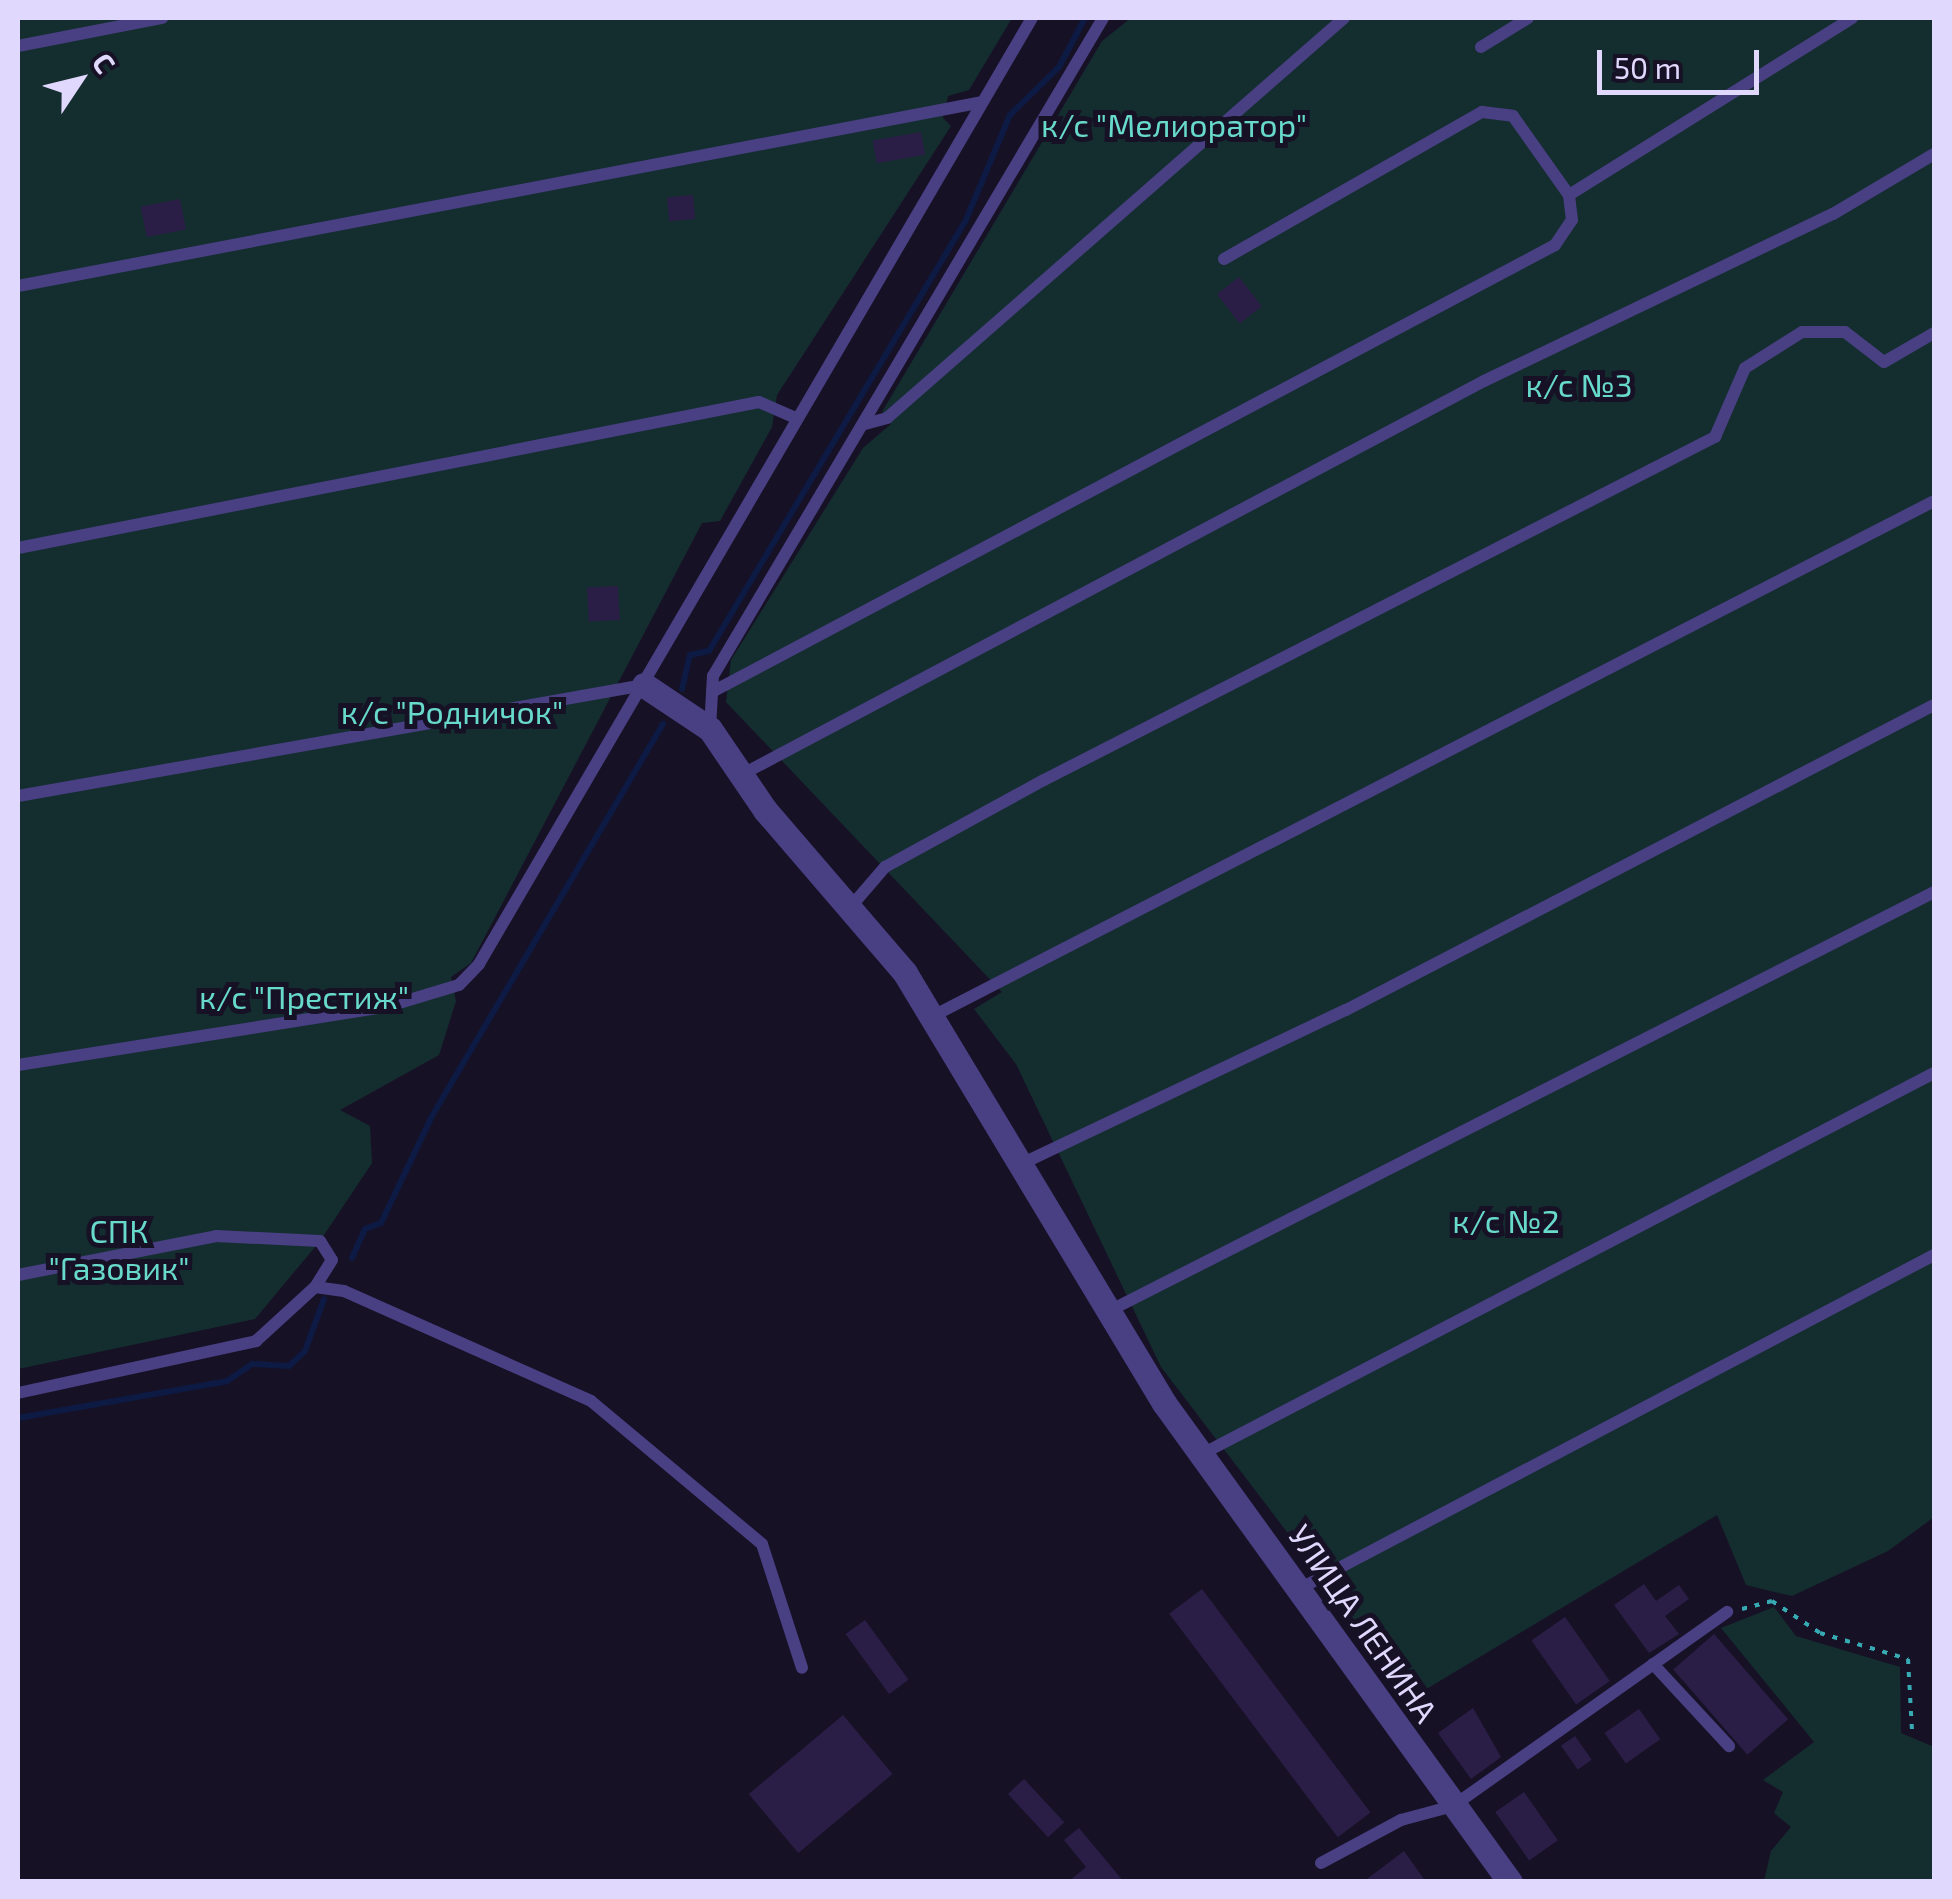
<!DOCTYPE html>
<meta charset="utf-8">
<style>
body{margin:0}
#map{position:relative;width:1952px;height:1899px;overflow:hidden;background:#171126;font-family:"Exo 2",sans-serif}
div>[style]{position:absolute}
.green>*{inset:0;background:#142e30}
.stream>*{height:6px;margin:-3px;padding:0 3px;transform-origin:3px;border-radius:3px;background:#0d1a43}
.building>*{inset:0;background:#2b1e46;transform-origin:0 0}
.path>*{height:4px;margin-top:-2px;transform-origin:0;background:repeating-linear-gradient(90deg,#37abb3 0 5px,transparent 0 13px)}
.lane>*{height:12px;margin:-6px;padding:0 6px;transform-origin:6px;border-radius:6px;background:#493f83}
.street>*{height:25px;margin:-12.5px;padding:0 12.5px;transform-origin:12.5px;border-radius:12.5px;background:#493f83}
span{translate:-50% -50%;white-space:nowrap;text-align:center;line-height:1.15;-webkit-text-stroke:10px #171126;paint-order:stroke}
.park-label{font-size:32px;color:#67dacb}
.street-label{font-size:32px;color:#e1d8fd}
.frame{position:absolute;inset:0;border:20px solid #e1d8fd;pointer-events:none}
.north{position:absolute;left:30px;top:30px;width:100px;height:100px;-webkit-text-stroke:8px #171126;paint-order:stroke;rotate:55deg;font-size:28px;font-weight:700;line-height:40px;text-align:center;color:#e1d8fd}
.north::after{content:'';display:block;margin:auto;width:35px;height:45px;background:#e1d8fd;clip-path:polygon(50% 0,100% 100%,50% 72%,0 100%)}
.scale{position:absolute;left:1597px;top:50px;width:162px;height:45px;box-sizing:border-box;border:5px solid #e1d8fd;border-top:0;padding-left:12px;font-size:30px;line-height:35px;white-space:nowrap;color:#e1d8fd;-webkit-text-stroke:8px #171126;paint-order:stroke}
</style>
<div id="map">
<div class="green">
<i style="clip-path:polygon(18px 18px,1012px 18px,969px 90px,948px 96px,943px 118px,951px 126px,777px 395px,772px 427px,720px 521px,702px 523px,471px 963px,451px 977px,456px 1001px,439px 1055px,340px 1110px,370px 1126px,372px 1163px,320px 1241px,255px 1319px,18px 1369px)"></i>
<i style="clip-path:polygon(1131px 18px,1934px 18px,1934px 1517px,1888px 1551px,1792px 1596px,1746px 1585px,1717px 1515px,1413px 1697px,1161px 1367px,1016px 1064px,974px 1009px,1002px 992px,726px 702px,731px 660px,863px 448px,891px 424px,882px 412px,1102px 41px)"></i>
<i style="clip-path:polygon(1774px 1607px,1796px 1636px,1900px 1667px,1901px 1733px,1934px 1747px,1934px 1881px,1764px 1881px,1771px 1851px,1791px 1827px,1774px 1813px,1783px 1792px,1763px 1780px,1814px 1742px,1721px 1628px)"></i>
</div>
<div class="stream">
<i style="left:682px;top:689px;width:35px;rotate:-77deg"></i>
<i style="left:690px;top:655px;width:19px;rotate:-12deg"></i>
<i style="left:709px;top:651px;width:500px;rotate:-59.2deg"></i>
<i style="left:965px;top:222px;width:116px;rotate:-67.2deg"></i>
<i style="left:1010px;top:115px;width:69px;rotate:-44.4deg"></i>
<i style="left:1059px;top:67px;width:55px;rotate:-62deg"></i>
<i style="left:352px;top:1258px;width:32px;rotate:-66deg"></i>
<i style="left:365px;top:1229px;width:17px;rotate:-21deg"></i>
<i style="left:381px;top:1223px;width:119px;rotate:-64.5deg"></i>
<i style="left:432px;top:1116px;width:455px;rotate:-59.5deg"></i>
<i style="left:18px;top:1418px;width:212px;rotate:-10deg"></i>
<i style="left:227px;top:1381px;width:30px;rotate:-34deg"></i>
<i style="left:252px;top:1364px;width:37px;rotate:3deg"></i>
<i style="left:289px;top:1366px;width:22px;rotate:-43deg"></i>
<i style="left:305px;top:1351px;width:55px;rotate:-69.9deg"></i>
</div>
<div class="building">
<i style="left:921px;top:132px;width:23px;height:49px;rotate:80deg"></i>
<i style="left:693px;top:195px;width:24px;height:26px;rotate:85deg"></i>
<i style="left:180px;top:199px;width:31px;height:40px;rotate:79deg"></i>
<i style="left:1239px;top:277px;width:37px;height:28px;rotate:52deg"></i>
<i style="left:618px;top:586px;width:34px;height:31px;rotate:87deg"></i>
<i style="clip-path:polygon(1644px 1584px,1656px 1601px,1679px 1585px,1689px 1599px,1665px 1616px,1679px 1634px,1649px 1653px,1614px 1605px)"></i>
<i style="left:1202px;top:1589px;width:280px;height:41px;rotate:53deg"></i>
<i style="left:1565px;top:1617px;width:78px;height:41px;rotate:55deg"></i>
<i style="left:865px;top:1620px;width:74px;height:24px;rotate:54deg"></i>
<i style="left:1714px;top:1634px;width:113px;height:54px;rotate:49deg"></i>
<i style="clip-path:polygon(1473px 1708px,1501px 1757px,1471px 1779px,1438px 1733px)"></i>
<i style="left:1639px;top:1709px;width:37px;height:42px;rotate:55deg"></i>
<i style="left:843px;top:1715px;width:77px;height:123px;rotate:50deg"></i>
<i style="left:1575px;top:1736px;width:29px;height:17px;rotate:55deg"></i>
<i style="left:1024px;top:1779px;width:59px;height:22px;rotate:47deg"></i>
<i style="left:1524px;top:1792px;width:59px;height:35px;rotate:55deg"></i>
<i style="clip-path:polygon(1079px 1828px,1124px 1882px,1068px 1882px,1086px 1867px,1064px 1840px)"></i>
<i style="clip-path:polygon(1404px 1851px,1426px 1882px,1363px 1882px)"></i>
</div>
<div class="path">
<i style="left:1742px;top:1609px;width:31px;rotate:-15deg"></i>
<i style="left:1772px;top:1601px;width:58px;rotate:33.7deg"></i>
<i style="left:1820px;top:1633px;width:92px;rotate:16.5deg"></i>
<i style="left:1908px;top:1659px;width:72px;rotate:86.8deg"></i>
</div>
<div class="lane">
<i style="left:18px;top:46px;width:147px;rotate:-11deg"></i>
<i style="left:1481px;top:47px;width:55px;rotate:-31.7deg"></i>
<i style="left:1224px;top:259px;width:297px;rotate:-29.7deg"></i>
<i style="left:1482px;top:112px;width:31px;rotate:7deg"></i>
<i style="left:1513px;top:116px;width:97px;rotate:54.7deg"></i>
<i style="left:18px;top:286px;width:982px;rotate:-10.8deg"></i>
<i style="left:865px;top:424px;width:23px;rotate:-15deg"></i>
<i style="left:887px;top:418px;width:607px;rotate:-41.19deg"></i>
<i style="left:18px;top:548px;width:755px;rotate:-11.15deg"></i>
<i style="left:759px;top:402px;width:40px;rotate:23.4deg"></i>
<i style="left:712px;top:692px;width:954px;rotate:-27.93deg"></i>
<i style="left:1555px;top:245px;width:30px;rotate:-56deg"></i>
<i style="left:1572px;top:220px;width:25px;rotate:-97deg"></i>
<i style="left:1569px;top:195px;width:334px;rotate:-32deg"></i>
<i style="left:710px;top:729px;width:53px;rotate:-86.8deg"></i>
<i style="left:713px;top:676px;width:765px;rotate:-59.34deg"></i>
<i style="left:741px;top:775px;width:841px;rotate:-27.94deg"></i>
<i style="left:1484px;top:381px;width:387px;rotate:-25.6deg"></i>
<i style="left:1833px;top:214px;width:117px;rotate:-30.7deg"></i>
<i style="left:18px;top:796px;width:636px;rotate:-10.05deg"></i>
<i style="left:854px;top:903px;width:48px;rotate:-49.3deg"></i>
<i style="left:885px;top:867px;width:181px;rotate:-28.7deg"></i>
<i style="left:1044px;top:780px;width:754px;rotate:-27.08deg"></i>
<i style="left:1715px;top:437px;width:75px;rotate:-66.5deg"></i>
<i style="left:1745px;top:368px;width:67px;rotate:-32.3deg"></i>
<i style="left:1802px;top:332px;width:43px"></i>
<i style="left:1845px;top:332px;width:49px;rotate:37.6deg"></i>
<i style="left:1884px;top:362px;width:58px;rotate:-30.1deg"></i>
<i style="left:931px;top:1017px;width:1128px;rotate:-27.22deg"></i>
<i style="left:18px;top:1065px;width:373px;rotate:-9deg"></i>
<i style="left:386px;top:1007px;width:76px;rotate:-16.8deg"></i>
<i style="left:459px;top:985px;width:29px;rotate:-46deg"></i>
<i style="left:479px;top:964px;width:1096px;rotate:-59.69deg"></i>
<i style="left:1019px;top:1165px;width:362px;rotate:-25.4deg"></i>
<i style="left:1346px;top:1010px;width:662px;rotate:-27.42deg"></i>
<i style="left:18px;top:1275px;width:202px;rotate:-11.1deg"></i>
<i style="left:216px;top:1236px;width:104px;rotate:2.8deg"></i>
<i style="left:320px;top:1241px;width:22px;rotate:58deg"></i>
<i style="left:332px;top:1260px;width:32px;rotate:122deg"></i>
<i style="left:1107px;top:1312px;width:928px;rotate:-26.92deg"></i>
<i style="left:18px;top:1393px;width:244px;rotate:-12.3deg"></i>
<i style="left:256px;top:1341px;width:80px;rotate:-42.5deg"></i>
<i style="left:315px;top:1287px;width:29px;rotate:8deg"></i>
<i style="left:344px;top:1291px;width:270px;rotate:24deg"></i>
<i style="left:591px;top:1401px;width:223px;rotate:39.9deg"></i>
<i style="left:762px;top:1544px;width:130px;rotate:72.1deg"></i>
<i style="left:1202px;top:1454px;width:825px;rotate:-27.5deg"></i>
<i style="left:1301px;top:1588px;width:715px;rotate:-27.75deg"></i>
<i style="left:1653px;top:1664px;width:112px;rotate:47.2deg"></i>
<i style="left:1321px;top:1863px;width:91px;rotate:-28.3deg"></i>
<i style="left:1401px;top:1820px;width:54px;rotate:-15.1deg"></i>
<i style="left:1453px;top:1806px;width:336px;rotate:-35.3deg"></i>
</div>
<div class="street">
<i style="left:644px;top:685px;width:79px;rotate:33.7deg"></i>
<i style="left:710px;top:729px;width:98px;rotate:55.8deg"></i>
<i style="left:765px;top:810px;width:215px;rotate:49.3deg"></i>
<i style="left:905px;top:973px;width:502px;rotate:58.94deg"></i>
<i style="left:1164px;top:1403px;width:591px;rotate:54.16deg"></i>
</div>
<div class="park-label">
<span style="left:1174px;top:124px">к/с "Мелиоратор"</span>
<span style="left:1579px;top:384px">к/с №3</span>
<span style="left:452px;top:711px">к/с "Родничок"</span>
<span style="left:304px;top:996px">к/с "Престиж"</span>
<span style="left:1506px;top:1220px">к/с №2</span>
<span style="left:119px;top:1249px">СПК<br>"Газовик"</span>
</div>
<div class="street-label">
<span style="left:1364px;top:1623px;rotate:55deg">УЛИЦА ЛЕНИНА</span>
</div>
<div class="frame"></div>
<div class="north">С</div>
<div class="scale">50 m</div>
</div>
